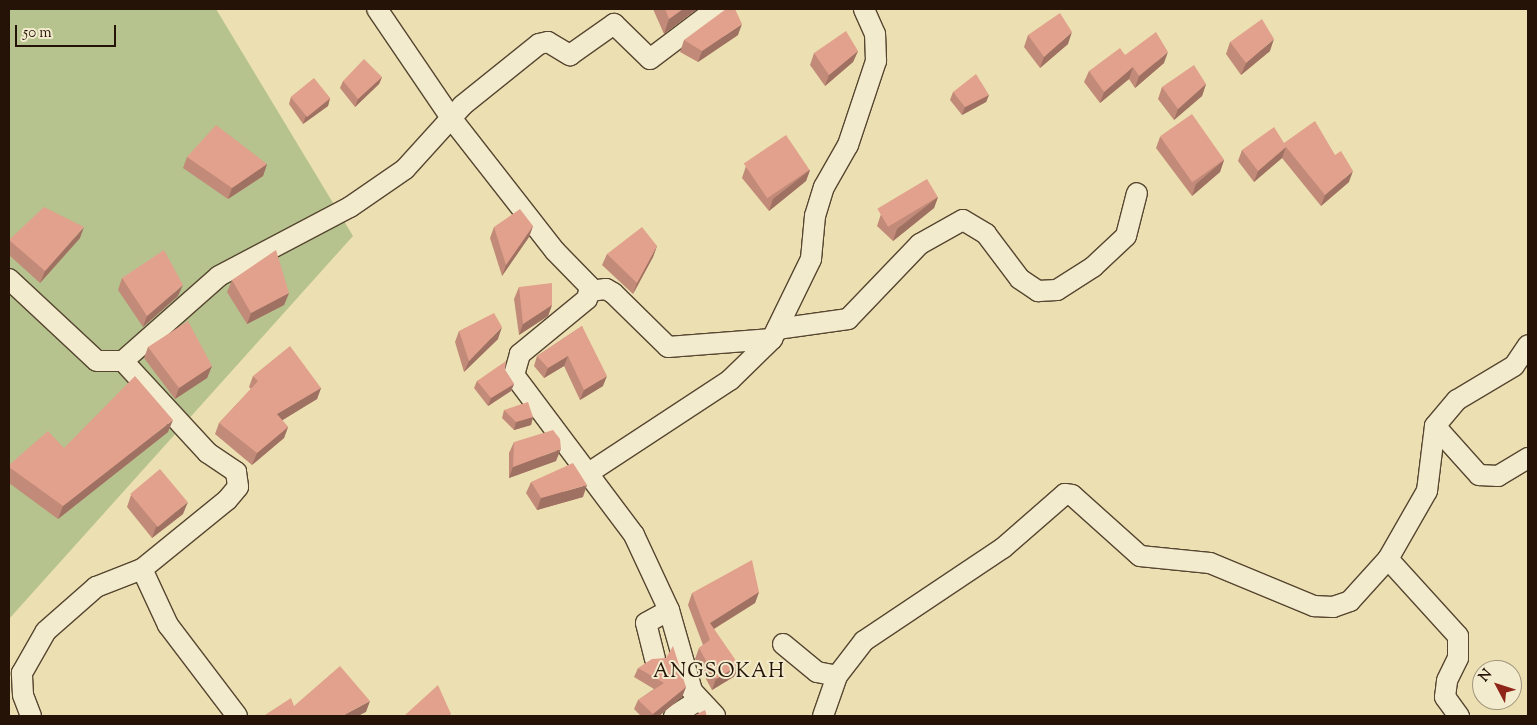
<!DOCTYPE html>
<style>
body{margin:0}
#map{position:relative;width:1537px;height:725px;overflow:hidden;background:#ece0b2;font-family:"Sorts Mill Goudy",serif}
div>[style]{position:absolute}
.green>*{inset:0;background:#b6c38e}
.roads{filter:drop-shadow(1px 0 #564631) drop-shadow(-1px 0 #564631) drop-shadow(0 1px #564631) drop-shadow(0 -1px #564631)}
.minor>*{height:20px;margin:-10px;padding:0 10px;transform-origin:10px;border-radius:10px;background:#f3ebcd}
.wall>*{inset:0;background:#c28a78}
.shaded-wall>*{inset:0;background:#9e7162}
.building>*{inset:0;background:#e1a18c;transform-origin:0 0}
span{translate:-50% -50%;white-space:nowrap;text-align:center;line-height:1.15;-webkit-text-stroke:4px #f3ebcd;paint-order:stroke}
.quarter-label{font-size:20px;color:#241306;letter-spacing:1px}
.frame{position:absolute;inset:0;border:10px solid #241306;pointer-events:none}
.north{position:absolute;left:1472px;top:660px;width:50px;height:50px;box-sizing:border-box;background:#f3ebcd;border:1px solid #a0957d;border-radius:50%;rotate:310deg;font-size:14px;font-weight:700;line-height:20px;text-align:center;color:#241306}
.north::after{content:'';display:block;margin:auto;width:18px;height:22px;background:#8f2418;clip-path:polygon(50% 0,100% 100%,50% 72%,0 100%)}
.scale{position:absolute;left:15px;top:25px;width:101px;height:22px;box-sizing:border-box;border:2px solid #241306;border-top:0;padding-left:6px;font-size:15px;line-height:18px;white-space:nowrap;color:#241306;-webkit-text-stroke:4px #f3ebcd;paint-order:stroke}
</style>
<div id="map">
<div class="green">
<i style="clip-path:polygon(9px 9px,216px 9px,353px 236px,9px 619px)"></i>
</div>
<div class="roads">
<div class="minor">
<i style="left:377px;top:9px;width:132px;rotate:55.8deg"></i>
<i style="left:451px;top:118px;width:169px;rotate:52deg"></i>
<i style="left:555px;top:251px;width:50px;rotate:45.8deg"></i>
<i style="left:590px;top:287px;width:12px;rotate:104deg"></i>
<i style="left:587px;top:299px;width:87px;rotate:140.6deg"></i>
<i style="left:520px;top:354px;width:22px;rotate:106deg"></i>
<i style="left:514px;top:375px;width:200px;rotate:53.1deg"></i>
<i style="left:634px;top:535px;width:83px;rotate:65deg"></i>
<i style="left:669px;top:610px;width:84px;rotate:74.1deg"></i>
<i style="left:692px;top:691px;width:34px;rotate:47deg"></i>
<i style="left:9px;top:279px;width:120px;rotate:43deg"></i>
<i style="left:97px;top:361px;width:26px"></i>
<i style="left:123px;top:361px;width:125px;rotate:47.3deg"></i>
<i style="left:208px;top:453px;width:34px;rotate:34deg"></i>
<i style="left:236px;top:472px;width:15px;rotate:82deg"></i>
<i style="left:238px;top:487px;width:17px;rotate:130deg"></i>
<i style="left:227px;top:500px;width:109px;rotate:140.9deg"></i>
<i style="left:142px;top:569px;width:62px;rotate:65.1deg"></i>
<i style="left:168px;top:625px;width:114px;rotate:52.8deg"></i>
<i style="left:591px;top:291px;width:15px;rotate:-8deg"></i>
<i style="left:606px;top:289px;width:8px;rotate:30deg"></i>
<i style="left:613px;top:293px;width:77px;rotate:44.5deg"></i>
<i style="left:668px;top:347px;width:104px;rotate:-4.4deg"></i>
<i style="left:777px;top:329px;width:72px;rotate:-8deg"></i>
<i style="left:848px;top:319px;width:104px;rotate:-46.2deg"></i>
<i style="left:920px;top:244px;width:49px;rotate:-29.2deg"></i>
<i style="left:963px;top:220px;width:27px;rotate:31deg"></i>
<i style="left:986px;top:234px;width:56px;rotate:52.9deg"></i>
<i style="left:1020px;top:279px;width:22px;rotate:34deg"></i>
<i style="left:1038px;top:291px;width:19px;rotate:-3deg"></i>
<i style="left:1057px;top:290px;width:43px;rotate:-32.6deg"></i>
<i style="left:1093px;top:267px;width:45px;rotate:-43.2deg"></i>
<i style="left:1126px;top:236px;width:44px;rotate:-75.7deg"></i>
<i style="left:123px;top:361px;width:128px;rotate:-41.5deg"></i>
<i style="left:219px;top:276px;width:148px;rotate:-27.8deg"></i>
<i style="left:350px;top:207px;width:67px;rotate:-34.6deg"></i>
<i style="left:405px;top:169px;width:86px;rotate:-47.8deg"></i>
<i style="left:463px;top:105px;width:97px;rotate:-38.8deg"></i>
<i style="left:539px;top:44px;width:9px;rotate:-13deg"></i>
<i style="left:548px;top:42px;width:26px;rotate:31deg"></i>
<i style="left:570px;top:55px;width:54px;rotate:-35.2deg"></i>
<i style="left:614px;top:24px;width:50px;rotate:44.2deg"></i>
<i style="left:650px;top:59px;width:83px;rotate:-37.1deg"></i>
<i style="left:1435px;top:426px;width:66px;rotate:48.1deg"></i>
<i style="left:1479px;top:475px;width:19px;rotate:3deg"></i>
<i style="left:1498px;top:476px;width:35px;rotate:-31deg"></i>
<i style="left:590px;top:472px;width:168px;rotate:-33.3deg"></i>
<i style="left:730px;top:380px;width:59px;rotate:-44.3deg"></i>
<i style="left:772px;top:339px;width:89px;rotate:-64deg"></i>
<i style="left:811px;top:259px;width:43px;rotate:-84.7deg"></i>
<i style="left:815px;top:216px;width:30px;rotate:-73deg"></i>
<i style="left:824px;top:187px;width:48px;rotate:-60.3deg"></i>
<i style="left:848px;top:145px;width:89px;rotate:-71.6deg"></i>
<i style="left:876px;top:61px;width:27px;rotate:-92deg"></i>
<i style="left:875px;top:34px;width:27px;rotate:-114deg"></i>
<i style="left:1388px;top:559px;width:104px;rotate:47.7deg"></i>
<i style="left:1458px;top:636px;width:22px;rotate:90deg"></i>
<i style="left:1458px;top:658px;width:25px;rotate:116deg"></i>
<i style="left:1447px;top:681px;width:16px;rotate:97deg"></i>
<i style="left:1445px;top:697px;width:24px;rotate:54deg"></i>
<i style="left:783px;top:644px;width:44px;rotate:39.5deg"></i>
<i style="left:817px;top:672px;width:20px;rotate:11deg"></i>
<i style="left:655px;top:659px;width:37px;rotate:-104deg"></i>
<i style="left:646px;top:623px;width:26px;rotate:-29deg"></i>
<i style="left:31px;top:716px;width:22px;rotate:-111deg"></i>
<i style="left:23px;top:695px;width:22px;rotate:-93deg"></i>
<i style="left:22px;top:673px;width:48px;rotate:-60.3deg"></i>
<i style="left:46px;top:631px;width:67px;rotate:-41.3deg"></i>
<i style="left:96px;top:587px;width:49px;rotate:-21.4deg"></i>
<i style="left:674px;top:716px;width:30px;rotate:-33deg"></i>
<i style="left:823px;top:716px;width:42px;rotate:-70.7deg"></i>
<i style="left:837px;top:676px;width:44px;rotate:-52.4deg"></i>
<i style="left:864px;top:641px;width:167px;rotate:-33.8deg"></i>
<i style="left:1003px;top:548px;width:82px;rotate:-41.1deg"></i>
<i style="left:1065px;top:494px;width:7px;rotate:8deg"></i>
<i style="left:1072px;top:495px;width:91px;rotate:41.9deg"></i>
<i style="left:1140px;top:556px;width:70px;rotate:5.7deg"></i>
<i style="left:1210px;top:563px;width:113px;rotate:22.5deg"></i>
<i style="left:1314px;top:606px;width:19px;rotate:3deg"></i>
<i style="left:1333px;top:607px;width:18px;rotate:-19deg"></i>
<i style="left:1350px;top:601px;width:57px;rotate:-47.9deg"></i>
<i style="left:1388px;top:559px;width:78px;rotate:-60.2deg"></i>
<i style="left:1427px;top:491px;width:65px;rotate:-83deg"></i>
<i style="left:1435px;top:426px;width:34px;rotate:-50deg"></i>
<i style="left:1457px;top:400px;width:66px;rotate:-30.8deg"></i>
<i style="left:1514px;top:366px;width:25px;rotate:-56deg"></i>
</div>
</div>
<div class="wall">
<i style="clip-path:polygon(653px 9px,697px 9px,664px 34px)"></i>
<i style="clip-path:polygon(738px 35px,698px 62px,680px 52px,684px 40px)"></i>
<i style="clip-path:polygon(1028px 35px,1068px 44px,1040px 68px,1024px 47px)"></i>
<i style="clip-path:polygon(1230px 42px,1270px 51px,1241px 75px,1226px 54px)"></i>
<i style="clip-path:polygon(858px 51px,853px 62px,825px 86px,810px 65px,814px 53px)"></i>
<i style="clip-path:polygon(1125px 55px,1164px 63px,1135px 88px,1129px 79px,1100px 103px,1084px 82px,1089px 71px)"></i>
<i style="clip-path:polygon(382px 77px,379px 84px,355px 107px,340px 88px,343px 81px)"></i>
<i style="clip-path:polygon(1206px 84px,1202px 96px,1174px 120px,1158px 99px,1162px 87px)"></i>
<i style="clip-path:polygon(953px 92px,989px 95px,986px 102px,962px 115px,950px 100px)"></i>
<i style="clip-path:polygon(291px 97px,330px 98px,328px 106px,303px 124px,289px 104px)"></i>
<i style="clip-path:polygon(1160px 137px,1224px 160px,1220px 172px,1192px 196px,1156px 148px)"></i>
<i style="clip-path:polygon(1284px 143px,1349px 182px,1321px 206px,1282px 158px,1254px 182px,1238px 161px,1242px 150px)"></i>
<i style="clip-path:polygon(187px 157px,267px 164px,263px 176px,228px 199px,183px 168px)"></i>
<i style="clip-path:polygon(746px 166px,810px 170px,806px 181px,769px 211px,742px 178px)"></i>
<i style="clip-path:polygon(938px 197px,934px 208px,893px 241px,877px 226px,881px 214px)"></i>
<i style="clip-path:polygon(533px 226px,529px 237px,502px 276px,490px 238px,494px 227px)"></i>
<i style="clip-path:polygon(80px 238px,40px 283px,9px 255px,9px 240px)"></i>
<i style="clip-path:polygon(657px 246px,653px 257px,633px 294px,602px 265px,607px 254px)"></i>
<i style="clip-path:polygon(122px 278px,178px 296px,143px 327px,118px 290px)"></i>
<i style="clip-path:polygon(232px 280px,289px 293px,284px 305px,247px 324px,227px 292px)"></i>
<i style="clip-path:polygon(519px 287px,552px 305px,548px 316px,519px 335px,514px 299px)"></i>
<i style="clip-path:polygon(582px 326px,603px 386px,580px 400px,564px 366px,544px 378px,534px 366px,537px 356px)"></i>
<i style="clip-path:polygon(459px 331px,498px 339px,464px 372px,455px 342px)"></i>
<i style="clip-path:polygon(148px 347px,212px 366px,207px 378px,175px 399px,144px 358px)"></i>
<i style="clip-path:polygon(505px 370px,514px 384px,511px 391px,488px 406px,474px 388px,477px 381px)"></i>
<i style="clip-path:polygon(253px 376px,321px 388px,317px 399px,282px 420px,288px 427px,284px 438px,252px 465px,215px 434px,219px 423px,251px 389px,249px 387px)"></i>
<i style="clip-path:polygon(504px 410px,533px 417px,531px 425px,514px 430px,502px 418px)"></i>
<i style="clip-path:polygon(168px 432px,58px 519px,9px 483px,9px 465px,64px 448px)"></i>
<i style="clip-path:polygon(514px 442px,556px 461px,509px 478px,509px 453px)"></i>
<i style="clip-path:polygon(531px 482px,583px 497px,537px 510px,526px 493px)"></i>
<i style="clip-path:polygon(131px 495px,183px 514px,152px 538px,127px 507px)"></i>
<i style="clip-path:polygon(759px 592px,755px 603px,714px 629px,735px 676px,712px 690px,695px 659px,699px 648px,703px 645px,688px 605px,692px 593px)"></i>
<i style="clip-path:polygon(638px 668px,686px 687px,682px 697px,659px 716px,641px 716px,634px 709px,638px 700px,654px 689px,634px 677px)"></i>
</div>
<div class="shaded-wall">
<i style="clip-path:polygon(683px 9px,697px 9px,664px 34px,669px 19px)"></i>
<i style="clip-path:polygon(742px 24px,738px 35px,698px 62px,702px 51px)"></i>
<i style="clip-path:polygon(1072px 32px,1068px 44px,1040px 68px,1044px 57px)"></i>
<i style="clip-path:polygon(1274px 39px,1270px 51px,1241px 75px,1246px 63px)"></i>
<i style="clip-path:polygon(858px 51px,853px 62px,825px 86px,829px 75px)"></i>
<i style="clip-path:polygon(1168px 52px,1164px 63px,1135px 88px,1139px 76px)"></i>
<i style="clip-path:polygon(1133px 67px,1129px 79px,1100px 103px,1104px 92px)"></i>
<i style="clip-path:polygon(382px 77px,379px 84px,355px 107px,358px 99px)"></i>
<i style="clip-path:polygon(1206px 84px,1202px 96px,1174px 120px,1178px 109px)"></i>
<i style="clip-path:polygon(989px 95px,986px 102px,962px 115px,965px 107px)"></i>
<i style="clip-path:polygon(330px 98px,328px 106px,303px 124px,306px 116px)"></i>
<i style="clip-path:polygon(1286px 147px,1282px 158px,1254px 182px,1258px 171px)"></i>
<i style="clip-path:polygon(1224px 160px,1220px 172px,1192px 196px,1196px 184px)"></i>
<i style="clip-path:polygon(267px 164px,263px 176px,228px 199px,232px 188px)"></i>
<i style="clip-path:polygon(810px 170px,806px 181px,769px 211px,773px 199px)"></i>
<i style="clip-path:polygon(1353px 171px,1349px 182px,1321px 206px,1325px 195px)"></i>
<i style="clip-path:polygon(938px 197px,934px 208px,893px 241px,897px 229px)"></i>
<i style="clip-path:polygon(533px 226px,529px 237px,502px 276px,506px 265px)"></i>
<i style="clip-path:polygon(84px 227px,80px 238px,40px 283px,45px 271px)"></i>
<i style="clip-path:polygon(657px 246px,653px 257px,633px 294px,637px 283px)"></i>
<i style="clip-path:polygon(183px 285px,178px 296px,143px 327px,147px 316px)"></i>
<i style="clip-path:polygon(289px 293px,284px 305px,247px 324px,251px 313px)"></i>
<i style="clip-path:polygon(552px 305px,548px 316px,519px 335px,523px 324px)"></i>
<i style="clip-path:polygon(502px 327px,498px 339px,464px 372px,469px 361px)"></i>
<i style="clip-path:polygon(568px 356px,564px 366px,544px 378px,548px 368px)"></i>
<i style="clip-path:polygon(212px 366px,207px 378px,175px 399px,179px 388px)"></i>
<i style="clip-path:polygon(607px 376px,603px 386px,580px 400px,584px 390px)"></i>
<i style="clip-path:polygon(514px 384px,511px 391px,488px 406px,491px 398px)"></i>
<i style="clip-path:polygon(321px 388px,317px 399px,273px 426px,277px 414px)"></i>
<i style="clip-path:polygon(533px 417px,531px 425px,514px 430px,516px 422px)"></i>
<i style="clip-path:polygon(173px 420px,168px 432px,58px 519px,63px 506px)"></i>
<i style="clip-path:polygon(288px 427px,284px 438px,252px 465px,257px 453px)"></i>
<i style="clip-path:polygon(561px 449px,556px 461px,509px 478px,513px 467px)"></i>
<i style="clip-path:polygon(587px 485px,583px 497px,537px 510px,541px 498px)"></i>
<i style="clip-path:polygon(188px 502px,183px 514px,152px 538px,156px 527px)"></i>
<i style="clip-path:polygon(759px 592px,755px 603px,707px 633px,710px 623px)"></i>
<i style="clip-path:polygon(739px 665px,735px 676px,712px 690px,716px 679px)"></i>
<i style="clip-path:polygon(686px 687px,682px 697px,659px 716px,652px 716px,653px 714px)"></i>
<i style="clip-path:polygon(370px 701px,366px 712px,358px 716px,342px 716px)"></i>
</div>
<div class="building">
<i style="clip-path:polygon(665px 9px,683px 9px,669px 19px)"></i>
<i style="clip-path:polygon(726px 9px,735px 9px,742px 24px,702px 51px,684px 40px)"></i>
<i style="clip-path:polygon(1060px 13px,1072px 32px,1044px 57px,1028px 35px)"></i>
<i style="clip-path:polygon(1262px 19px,1274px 39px,1246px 63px,1230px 42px)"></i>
<i style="clip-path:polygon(846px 31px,858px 51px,829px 75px,814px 53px)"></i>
<i style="clip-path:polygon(1156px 32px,1168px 52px,1139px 76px,1133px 67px,1104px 92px,1089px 71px,1120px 48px,1125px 55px)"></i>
<i style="clip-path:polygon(364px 59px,382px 77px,358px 99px,343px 81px)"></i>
<i style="clip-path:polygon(1194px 65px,1206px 84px,1178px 109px,1162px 87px)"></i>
<i style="clip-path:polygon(976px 74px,989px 95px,965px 107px,953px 92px)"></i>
<i style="left:314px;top:78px;width:26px;height:30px;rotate:51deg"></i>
<i style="left:1192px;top:114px;width:56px;height:39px;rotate:55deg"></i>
<i style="clip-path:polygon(1315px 121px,1335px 155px,1341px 151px,1353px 171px,1325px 195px,1286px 147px,1258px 171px,1242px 150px,1274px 127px,1284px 143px)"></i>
<i style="clip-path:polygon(216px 125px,267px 164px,232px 188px,187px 157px)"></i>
<i style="left:786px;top:135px;width:42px;height:51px;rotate:56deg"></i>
<i style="left:927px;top:179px;width:21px;height:58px;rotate:59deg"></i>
<i style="clip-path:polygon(44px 207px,84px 227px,45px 271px,9px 240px)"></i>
<i style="clip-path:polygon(520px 209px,533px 226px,506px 265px,494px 227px)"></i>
<i style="clip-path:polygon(642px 227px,657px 246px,637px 283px,607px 254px)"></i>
<i style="clip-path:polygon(164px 250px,183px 285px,147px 316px,122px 278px)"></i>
<i style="clip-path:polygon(276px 250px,289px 293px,251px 313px,232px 280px)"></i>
<i style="clip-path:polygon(552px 283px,552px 305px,523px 324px,519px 287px)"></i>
<i style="clip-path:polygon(494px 313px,502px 327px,469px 361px,459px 331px)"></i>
<i style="clip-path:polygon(188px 321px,212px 366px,179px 388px,148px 347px)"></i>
<i style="clip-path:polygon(582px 326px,607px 376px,584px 390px,568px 356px,548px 368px,537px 356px)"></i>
<i style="clip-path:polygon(290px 346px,321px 388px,277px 414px,288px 427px,257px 453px,219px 423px,258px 381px,253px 376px)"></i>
<i style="clip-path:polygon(506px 361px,505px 370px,514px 384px,491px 398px,477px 381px)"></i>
<i style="clip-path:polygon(135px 376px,173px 420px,63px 506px,9px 467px,9px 465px,48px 431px,64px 448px)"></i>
<i style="clip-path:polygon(528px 402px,533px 417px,516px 422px,504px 410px)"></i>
<i style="clip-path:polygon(553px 430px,560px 439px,561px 449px,513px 467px,514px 442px)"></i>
<i style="clip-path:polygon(573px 463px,587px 485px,541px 498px,531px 482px)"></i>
<i style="left:160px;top:469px;width:43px;height:39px;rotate:50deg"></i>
<i style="clip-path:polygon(752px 560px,759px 592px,710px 623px,739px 665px,716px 679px,699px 648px,710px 640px,692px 593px)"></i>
<i style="clip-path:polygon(673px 646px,686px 687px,653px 714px,638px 700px,664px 683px,638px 668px,652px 659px,666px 658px)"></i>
<i style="clip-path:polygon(340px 666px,370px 701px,342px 716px,265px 716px,265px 715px,291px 698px,294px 706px)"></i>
<i style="clip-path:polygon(438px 685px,451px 714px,449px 716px,404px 716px)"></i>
<i style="clip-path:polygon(705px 710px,707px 716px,693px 716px)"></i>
</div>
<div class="quarter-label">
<span style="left:719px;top:672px">ANGSOKAH</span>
</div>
<div class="frame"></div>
<div class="north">N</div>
<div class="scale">50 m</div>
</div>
